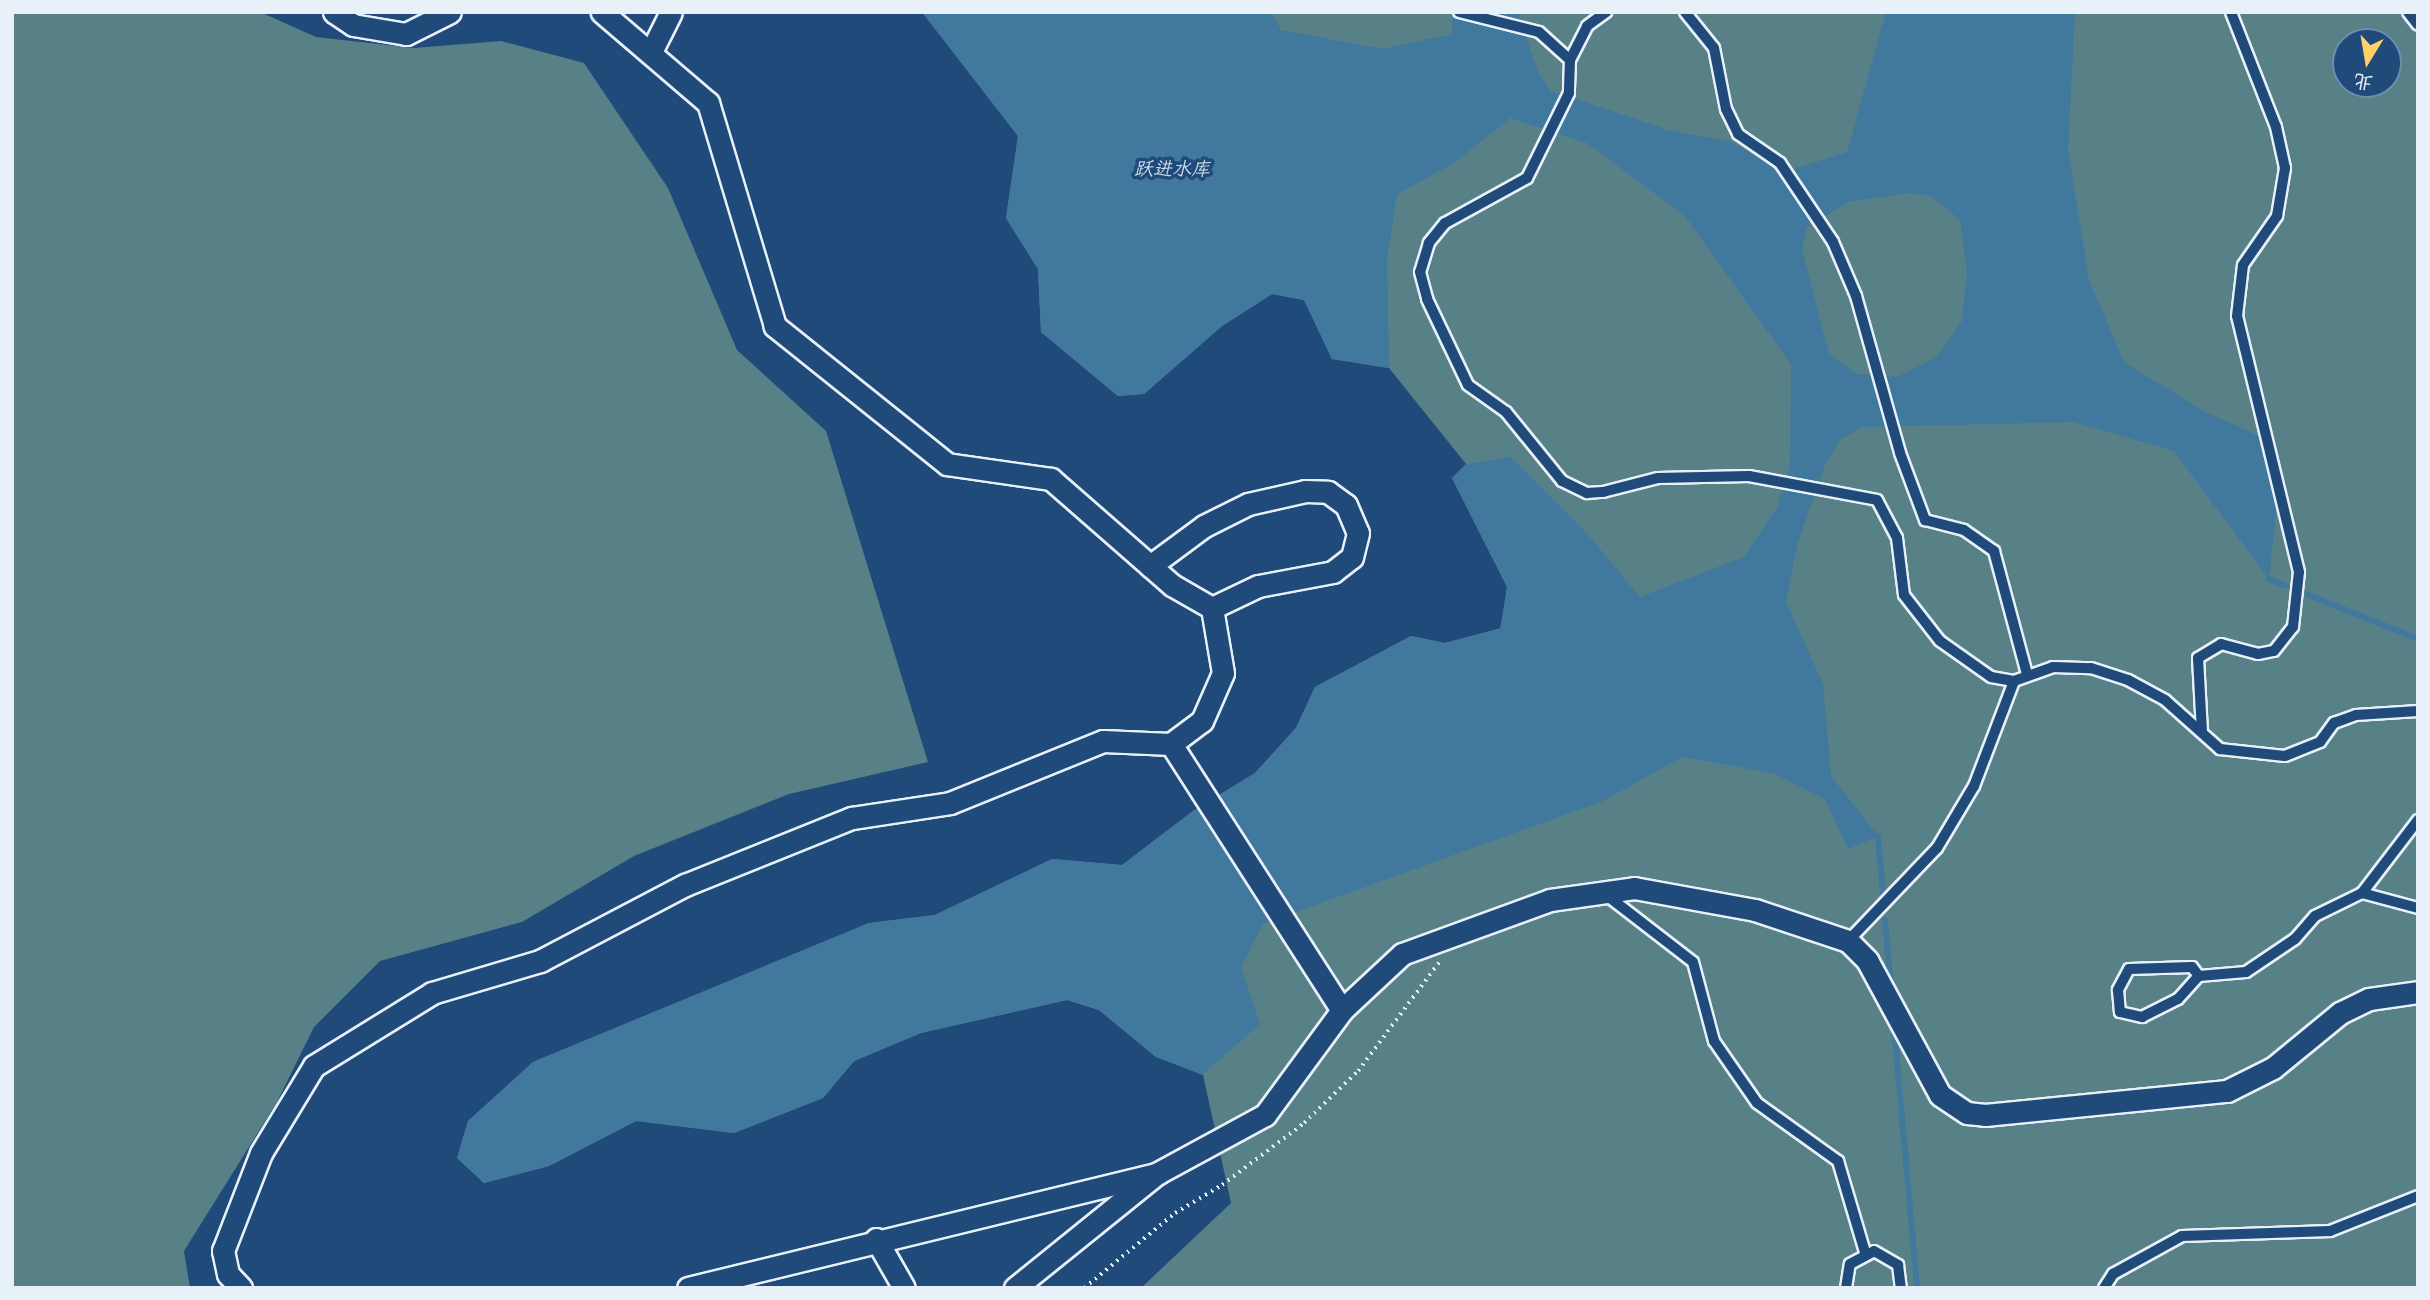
<!DOCTYPE html>
<meta charset="utf-8">
<style>
body{margin:0}
#map{position:relative;width:2430px;height:1300px;overflow:hidden;background:#1f4a7a;font-family:Pangolin,"LXGW WenKai TC",sans-serif}
div>[style]{position:absolute}
.green>*{inset:0;background:#578087}
.water>*{inset:0;background:#41789e}
.stream>*{height:6px;margin:-3px;padding:0 3px;transform-origin:3px;border-radius:3px;background:#41789e}
.path>*{height:3.5px;margin-top:-1.75px;transform-origin:0;background:repeating-linear-gradient(90deg,#e8f1f8 0 2px,transparent 0 7px)}
.roads{filter:drop-shadow(2px 0 #e8f1f8) drop-shadow(-2px 0 #e8f1f8) drop-shadow(0 2px #e8f1f8) drop-shadow(0 -2px #e8f1f8)}
.service>*{height:10px;margin:-5px;padding:0 5px;transform-origin:5px;border-radius:5px;background:#1f4a7a}
.minor>*{height:21px;margin:-10.5px;padding:0 10.5px;transform-origin:10.5px;border-radius:10.5px;background:#1f4a7a}
span{translate:-50% -50%;white-space:nowrap;text-align:center;line-height:1.15;-webkit-text-stroke:7px #1f4a7a;paint-order:stroke}
.water-label{font-size:19px;color:#cfdfea;font-style:italic}
.frame{position:absolute;inset:0;border:14px solid #e8f1f8;pointer-events:none}
.north{position:absolute;left:2332px;top:28px;width:70px;height:70px;box-sizing:border-box;background:#1f4a7a;border:2px solid #6f8dac;border-radius:50%;rotate:191deg;font-size:19px;font-weight:700;line-height:28px;text-align:center;color:#e8f1f8}
.north::after{content:'';display:block;margin:auto;width:24px;height:32px;background:#ffd166;clip-path:polygon(50% 0,100% 100%,50% 72%,0 100%)}
</style>
<div id="map">
<div class="green">
<i style="clip-path:polygon(12px 12px,260px 12px,316px 37px,414px 48px,501px 41px,584px 63px,668px 188px,737px 350px,826px 431px,928px 762px,789px 794px,634px 856px,522px 922px,380px 961px,314px 1027px,277px 1102px,184px 1251px,190px 1288px,12px 1288px)"></i>
<i style="clip-path:polygon(evenodd,922px 12px,2418px 12px,2418px 1288px,1141px 1288px,1231px 1203px,1203px 1075px,1156px 1057px,1099px 1010px,1067px 1000px,921px 1033px,854px 1061px,823px 1098px,734px 1133px,636px 1121px,549px 1166px,484px 1183px,457px 1158px,468px 1121px,533px 1062px,869px 923px,935px 915px,1052px 859px,1122px 865px,1193px 811px,1255px 773px,1296px 728px,1315px 687px,1411px 636px,1445px 643px,1501px 628px,1507px 587px,1452px 478px,1466px 464px,1389px 368px,1332px 359px,1304px 300px,1272px 294px,1222px 326px,1144px 394px,1118px 396px,1041px 332px,1038px 269px,1006px 218px,1018px 136px,922px 12px,2346px 42px,2388px 42px,2388px 84px,2346px 84px,2346px 42px)"></i>
</div>
<div class="water">
<i style="clip-path:polygon(evenodd,922px 12px,1272px 12px,1281px 30px,1382px 49px,1452px 34px,1453px 12px,1518px 12px,1538px 72px,1551px 91px,1668px 130px,1731px 142px,1785px 172px,1847px 152px,1886px 12px,2075px 12px,2068px 150px,2089px 280px,2124px 362px,2205px 412px,2264px 438px,2276px 510px,2269px 579px,2174px 451px,2073px 422px,1862px 427px,1840px 440px,1826px 462px,1797px 545px,1786px 602px,1823px 684px,1831px 776px,1878px 836px,1848px 849px,1825px 799px,1773px 773px,1682px 757px,1603px 801px,1263px 924px,1241px 967px,1260px 1024px,1203px 1074px,1156px 1057px,1099px 1010px,1067px 1000px,921px 1033px,854px 1061px,823px 1098px,734px 1133px,636px 1121px,549px 1166px,484px 1183px,457px 1158px,468px 1121px,533px 1062px,869px 923px,935px 915px,1052px 859px,1122px 865px,1193px 811px,1255px 773px,1296px 728px,1315px 687px,1411px 636px,1445px 643px,1500px 629px,1507px 587px,1452px 478px,1466px 464px,1511px 457px,1584px 530px,1640px 597px,1744px 557px,1777px 508px,1790px 464px,1791px 364px,1685px 216px,1587px 143px,1510px 118px,1454px 163px,1397px 194px,1387px 259px,1389px 368px,1332px 359px,1304px 300px,1272px 294px,1222px 326px,1144px 394px,1118px 396px,1041px 332px,1038px 269px,1006px 218px,1018px 136px,922px 12px,1908px 193px,1931px 196px,1960px 220px,1967px 272px,1962px 321px,1937px 357px,1897px 377px,1857px 374px,1829px 354px,1802px 250px,1807px 227px,1849px 202px,1908px 193px)"></i>
</div>
<div class="stream">
<i style="left:2269px;top:579px;width:18px;rotate:22deg"></i>
<i style="left:2308px;top:595px;width:118px;rotate:21.8deg"></i>
<i style="left:1878px;top:836px;width:58px;rotate:85.1deg"></i>
<i style="left:1885px;top:920px;width:68px;rotate:85deg"></i>
<i style="left:1894px;top:1028px;width:261px;rotate:84.9deg"></i>
</div>
<div class="path">
<i style="left:1084px;top:1288px;width:118px;rotate:-39.5deg"></i>
<i style="left:1175px;top:1213px;width:55px;rotate:-30.8deg"></i>
<i style="left:1222px;top:1185px;width:103px;rotate:-37.1deg"></i>
<i style="left:1304px;top:1123px;width:75px;rotate:-43.9deg"></i>
<i style="left:1358px;top:1071px;width:137px;rotate:-53.3deg"></i>
</div>
<div class="roads">
<div class="service">
<i style="left:1459px;top:12px;width:82px;rotate:14deg"></i>
<i style="left:1539px;top:32px;width:42px;rotate:42.1deg"></i>
<i style="left:1570px;top:60px;width:33px;rotate:92deg"></i>
<i style="left:1569px;top:93px;width:95px;rotate:116.3deg"></i>
<i style="left:1527px;top:178px;width:94px;rotate:151.2deg"></i>
<i style="left:1445px;top:223px;width:26px;rotate:129deg"></i>
<i style="left:1429px;top:243px;width:30px;rotate:107deg"></i>
<i style="left:1420px;top:272px;width:28px;rotate:75deg"></i>
<i style="left:1427px;top:299px;width:95px;rotate:64.5deg"></i>
<i style="left:1468px;top:385px;width:47px;rotate:35.4deg"></i>
<i style="left:1506px;top:412px;width:89px;rotate:50.9deg"></i>
<i style="left:1562px;top:481px;width:28px;rotate:26deg"></i>
<i style="left:1587px;top:493px;width:16px;rotate:-4deg"></i>
<i style="left:1603px;top:492px;width:57px;rotate:-14.3deg"></i>
<i style="left:1658px;top:478px;width:91px;rotate:-1.3deg"></i>
<i style="left:1749px;top:476px;width:130px;rotate:10.6deg"></i>
<i style="left:1877px;top:500px;width:43px;rotate:62.2deg"></i>
<i style="left:1897px;top:538px;width:57px;rotate:83deg"></i>
<i style="left:1904px;top:595px;width:58px;rotate:52deg"></i>
<i style="left:1940px;top:641px;width:62px;rotate:35.2deg"></i>
<i style="left:1991px;top:677px;width:23px;rotate:10deg"></i>
<i style="left:2014px;top:681px;width:41px;rotate:-19.7deg"></i>
<i style="left:2053px;top:667px;width:38px;rotate:2deg"></i>
<i style="left:2091px;top:668px;width:39px;rotate:18deg"></i>
<i style="left:2128px;top:680px;width:42px;rotate:28.4deg"></i>
<i style="left:2165px;top:700px;width:74px;rotate:41.7deg"></i>
<i style="left:2220px;top:749px;width:65px;rotate:6.1deg"></i>
<i style="left:2285px;top:756px;width:38px;rotate:-22deg"></i>
<i style="left:2320px;top:742px;width:24px;rotate:-54deg"></i>
<i style="left:2334px;top:723px;width:23px;rotate:-20deg"></i>
<i style="left:2356px;top:715px;width:62px;rotate:-3.7deg"></i>
<i style="left:1685px;top:12px;width:46px;rotate:51.1deg"></i>
<i style="left:1714px;top:48px;width:62px;rotate:78.9deg"></i>
<i style="left:1726px;top:109px;width:28px;rotate:64deg"></i>
<i style="left:1738px;top:134px;width:51px;rotate:34.6deg"></i>
<i style="left:1780px;top:163px;width:95px;rotate:56.1deg"></i>
<i style="left:1833px;top:242px;width:59px;rotate:66.9deg"></i>
<i style="left:1856px;top:296px;width:163px;rotate:74.3deg"></i>
<i style="left:1900px;top:453px;width:72px;rotate:69.5deg"></i>
<i style="left:1925px;top:520px;width:40px;rotate:14.4deg"></i>
<i style="left:1964px;top:530px;width:37px;rotate:35deg"></i>
<i style="left:1994px;top:551px;width:127px;rotate:75deg"></i>
<i style="left:2408px;top:12px;width:16px;rotate:52deg"></i>
<i style="left:1570px;top:60px;width:38px;rotate:-63deg"></i>
<i style="left:1587px;top:26px;width:24px;rotate:-36deg"></i>
<i style="left:2202px;top:732px;width:74px;rotate:-93.1deg"></i>
<i style="left:2198px;top:658px;width:27px;rotate:-31deg"></i>
<i style="left:2221px;top:644px;width:38px;rotate:15deg"></i>
<i style="left:2258px;top:654px;width:16px;rotate:-11deg"></i>
<i style="left:2274px;top:651px;width:31px;rotate:-52deg"></i>
<i style="left:2293px;top:627px;width:55px;rotate:-83.8deg"></i>
<i style="left:2299px;top:572px;width:263px;rotate:-103.6deg"></i>
<i style="left:2237px;top:316px;width:51px;rotate:-83.3deg"></i>
<i style="left:2243px;top:265px;width:60px;rotate:-55.2deg"></i>
<i style="left:2277px;top:216px;width:49px;rotate:-80.5deg"></i>
<i style="left:2285px;top:168px;width:42px;rotate:-102.4deg"></i>
<i style="left:2276px;top:127px;width:123px;rotate:-111.4deg"></i>
<i style="left:2362px;top:893px;width:92px;rotate:-52.5deg"></i>
<i style="left:1605px;top:894px;width:111px;rotate:37.7deg"></i>
<i style="left:1693px;top:962px;width:82px;rotate:75.1deg"></i>
<i style="left:1714px;top:1041px;width:75px;rotate:55.3deg"></i>
<i style="left:1757px;top:1103px;width:100px;rotate:35.6deg"></i>
<i style="left:1838px;top:1161px;width:95px;rotate:73.5deg"></i>
<i style="left:1848px;top:941px;width:129px;rotate:-46.3deg"></i>
<i style="left:1937px;top:848px;width:72px;rotate:-59.2deg"></i>
<i style="left:1974px;top:786px;width:112px;rotate:-69.1deg"></i>
<i style="left:2199px;top:976px;width:11px;rotate:-128deg"></i>
<i style="left:2192px;top:967px;width:63px;rotate:178.2deg"></i>
<i style="left:2129px;top:969px;width:24px;rotate:118deg"></i>
<i style="left:2118px;top:990px;width:22px;rotate:85deg"></i>
<i style="left:2120px;top:1012px;width:23px;rotate:13deg"></i>
<i style="left:2142px;top:1017px;width:40px;rotate:-26.6deg"></i>
<i style="left:2178px;top:999px;width:31px;rotate:-48deg"></i>
<i style="left:2199px;top:976px;width:47px;rotate:-4.9deg"></i>
<i style="left:2246px;top:972px;width:59px;rotate:-34deg"></i>
<i style="left:2295px;top:939px;width:30px;rotate:-49deg"></i>
<i style="left:2315px;top:916px;width:52px;rotate:-26.1deg"></i>
<i style="left:2362px;top:893px;width:58px;rotate:15deg"></i>
<i style="left:1846px;top:1288px;width:24px;rotate:-81deg"></i>
<i style="left:1850px;top:1264px;width:27px;rotate:-28deg"></i>
<i style="left:1874px;top:1251px;width:28px;rotate:30deg"></i>
<i style="left:1898px;top:1265px;width:23px;rotate:83deg"></i>
<i style="left:2104px;top:1288px;width:17px;rotate:-57deg"></i>
<i style="left:2113px;top:1274px;width:79px;rotate:-28.8deg"></i>
<i style="left:2182px;top:1236px;width:148px;rotate:-1.9deg"></i>
<i style="left:2330px;top:1231px;width:95px;rotate:-21.7deg"></i>
</div>
<div class="minor">
<i style="left:334px;top:12px;width:23px;rotate:34deg"></i>
<i style="left:353px;top:25px;width:54px;rotate:9.6deg"></i>
<i style="left:406px;top:34px;width:49px;rotate:-26.6deg"></i>
<i style="left:652px;top:50px;width:42px;rotate:-63.4deg"></i>
<i style="left:1150px;top:566px;width:67px;rotate:-36.5deg"></i>
<i style="left:1204px;top:526px;width:49px;rotate:-26.6deg"></i>
<i style="left:1248px;top:504px;width:58px;rotate:-12.8deg"></i>
<i style="left:1305px;top:491px;width:23px;rotate:2deg"></i>
<i style="left:1328px;top:492px;width:22px;rotate:36deg"></i>
<i style="left:1346px;top:505px;width:30px;rotate:67deg"></i>
<i style="left:1358px;top:533px;width:25px;rotate:104deg"></i>
<i style="left:1352px;top:557px;width:24px;rotate:142deg"></i>
<i style="left:1333px;top:572px;width:76px;rotate:169.4deg"></i>
<i style="left:1258px;top:586px;width:51px;rotate:154.4deg"></i>
<i style="left:1171px;top:744px;width:316px;rotate:57.3deg"></i>
<i style="left:876px;top:1239px;width:56px;rotate:60.3deg"></i>
<i style="left:241px;top:1288px;width:19px;rotate:-133deg"></i>
<i style="left:228px;top:1274px;width:24px;rotate:-102deg"></i>
<i style="left:223px;top:1251px;width:105px;rotate:-68.8deg"></i>
<i style="left:261px;top:1153px;width:102px;rotate:-58.7deg"></i>
<i style="left:314px;top:1066px;width:139px;rotate:-31.7deg"></i>
<i style="left:432px;top:993px;width:113px;rotate:-16.5deg"></i>
<i style="left:540px;top:961px;width:164px;rotate:-27.7deg"></i>
<i style="left:685px;top:885px;width:180px;rotate:-21.9deg"></i>
<i style="left:852px;top:818px;width:99px;rotate:-8.7deg"></i>
<i style="left:950px;top:803px;width:165px;rotate:-22.1deg"></i>
<i style="left:1103px;top:741px;width:68px;rotate:2.5deg"></i>
<i style="left:1171px;top:744px;width:39px;rotate:-37deg"></i>
<i style="left:1202px;top:721px;width:52px;rotate:-66.4deg"></i>
<i style="left:1223px;top:673px;width:66px;rotate:-99.6deg"></i>
<i style="left:1212px;top:608px;width:46px;rotate:-150.1deg"></i>
<i style="left:1172px;top:585px;width:161px;rotate:-138.8deg"></i>
<i style="left:1051px;top:479px;width:105px;rotate:-171.8deg"></i>
<i style="left:947px;top:464px;width:221px;rotate:-141.3deg"></i>
<i style="left:775px;top:326px;width:233px;rotate:-106.7deg"></i>
<i style="left:708px;top:103px;width:140px;rotate:-139.4deg"></i>
<i style="left:688px;top:1288px;width:484px;rotate:-13.7deg"></i>
<i style="left:1158px;top:1173px;width:122px;rotate:-28.5deg"></i>
<i style="left:1265px;top:1115px;width:130px;rotate:-53.7deg"></i>
<i style="left:1342px;top:1010px;width:82px;rotate:-43deg"></i>
<i style="left:1402px;top:954px;width:158px;rotate:-20deg"></i>
<i style="left:1550px;top:900px;width:85px;rotate:-8.1deg"></i>
<i style="left:1634px;top:888px;width:123px;rotate:10.3deg"></i>
<i style="left:1755px;top:910px;width:98px;rotate:18.4deg"></i>
<i style="left:1848px;top:941px;width:27px;rotate:45deg"></i>
<i style="left:1867px;top:960px;width:153px;rotate:61.6deg"></i>
<i style="left:1940px;top:1095px;width:32px;rotate:34deg"></i>
<i style="left:1967px;top:1113px;width:18px;rotate:6deg"></i>
<i style="left:1985px;top:1115px;width:243px;rotate:-5.7deg"></i>
<i style="left:2227px;top:1091px;width:51px;rotate:-26.6deg"></i>
<i style="left:2273px;top:1068px;width:87px;rotate:-39.4deg"></i>
<i style="left:2340px;top:1013px;width:32px;rotate:-26deg"></i>
<i style="left:2369px;top:999px;width:49px;rotate:-8.1deg"></i>
<i style="left:1015px;top:1288px;width:179px;rotate:-38.9deg"></i>
</div>
</div>
<div class="water-label">
<span style="left:1172px;top:170px">跃进水库</span>
</div>
<div class="frame"></div>
<div class="north">北</div>
</div>
